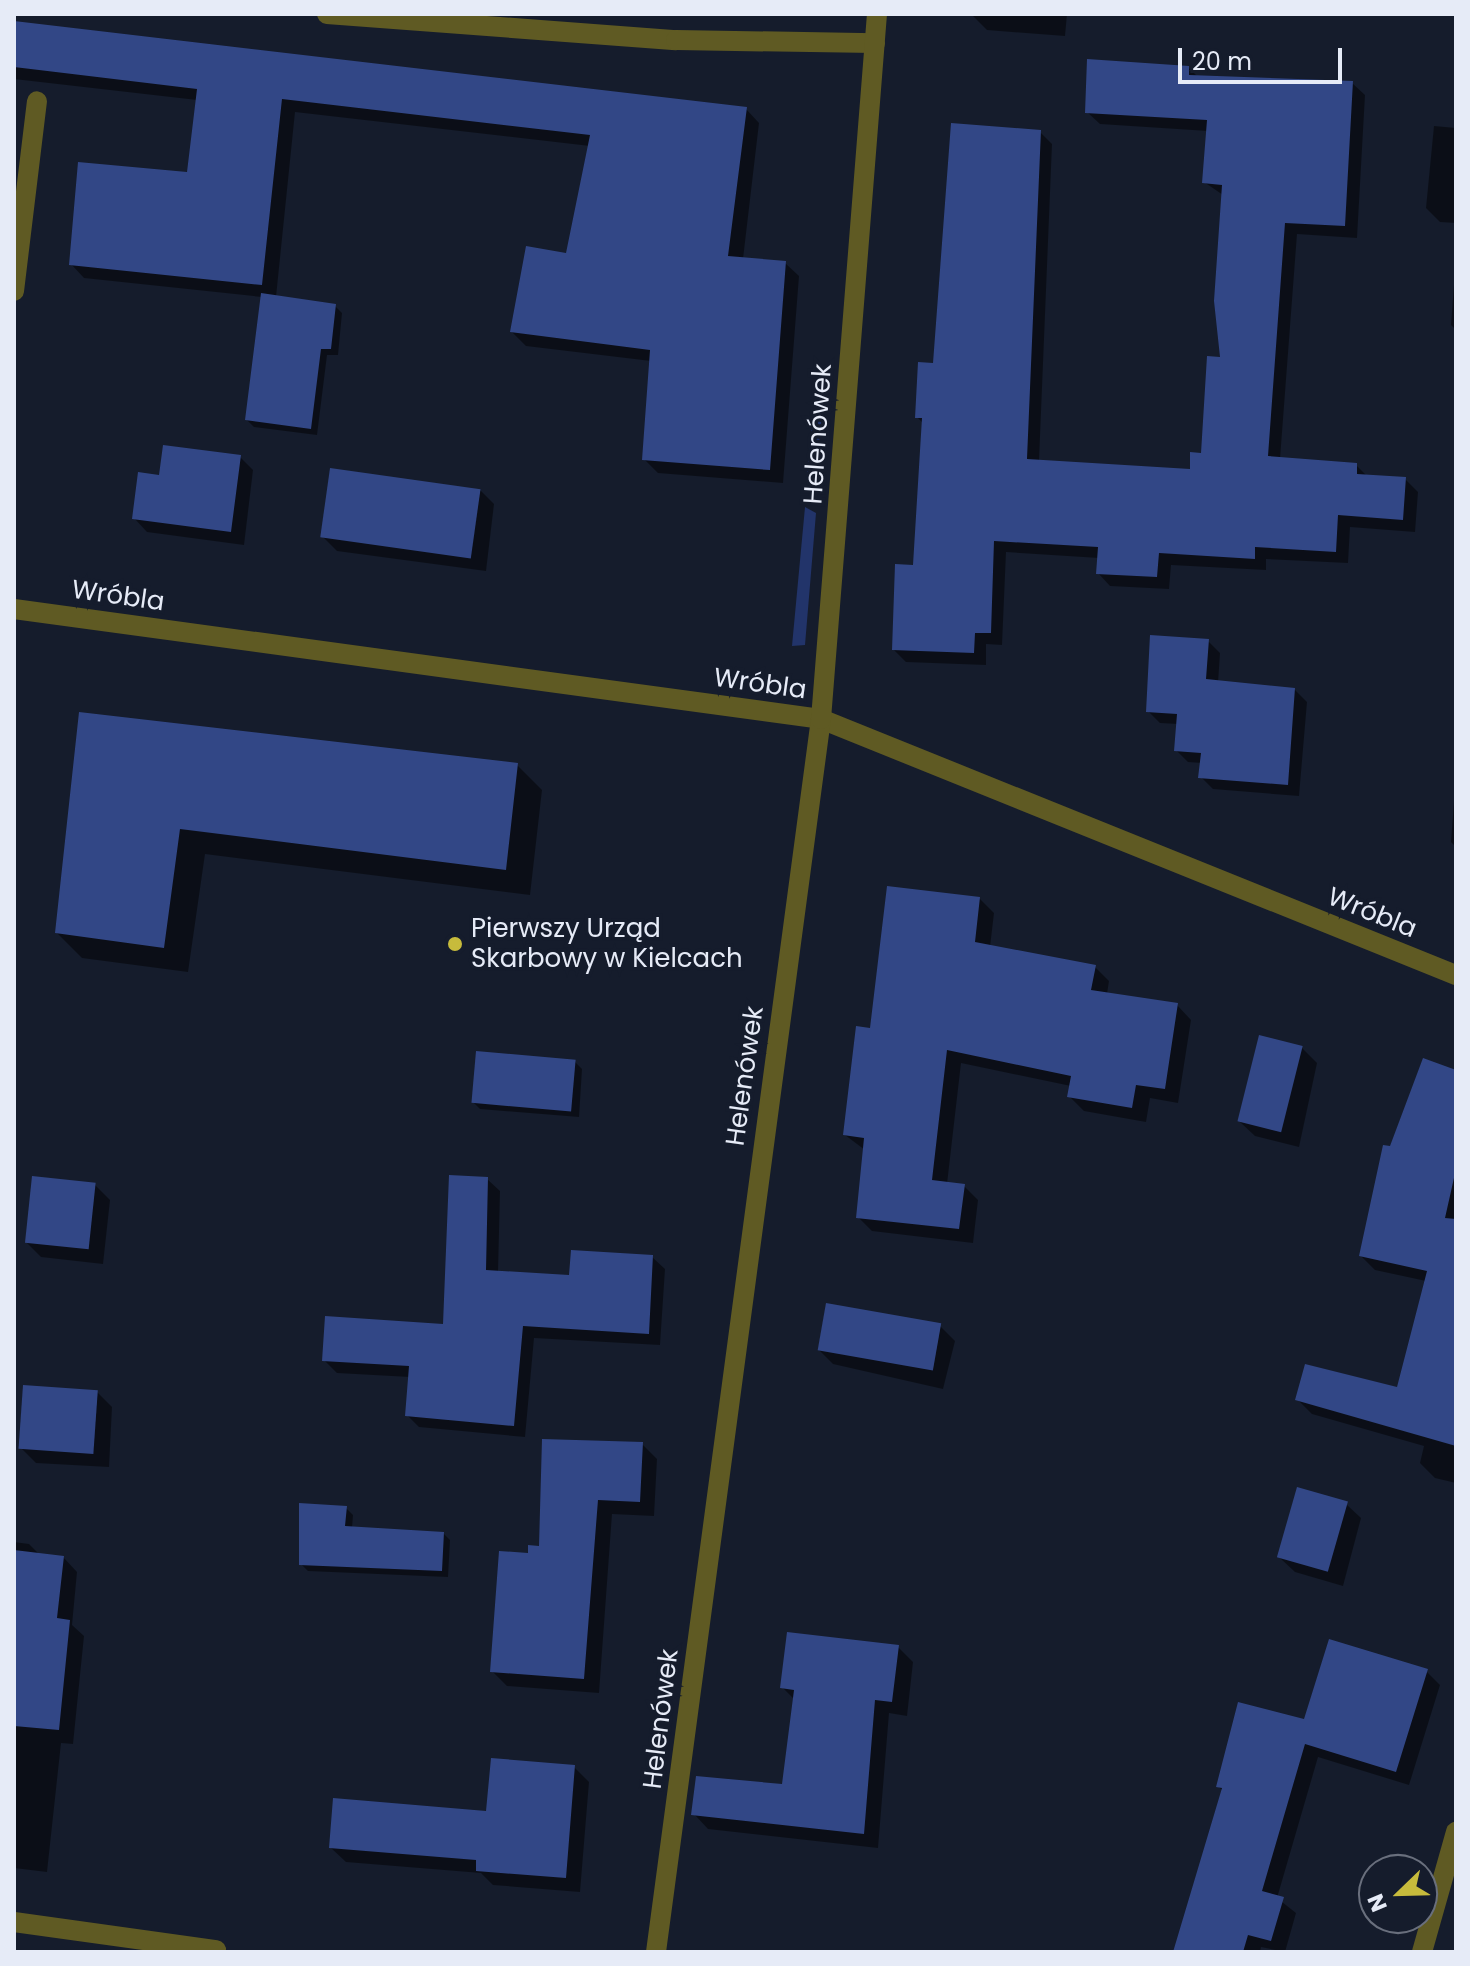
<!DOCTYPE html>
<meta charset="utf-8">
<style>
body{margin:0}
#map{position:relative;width:1470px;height:1966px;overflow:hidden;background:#151c2c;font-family:Poppins,sans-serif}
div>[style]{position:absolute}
.green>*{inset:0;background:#22346a;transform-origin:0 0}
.shadow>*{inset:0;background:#0007}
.building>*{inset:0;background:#324786;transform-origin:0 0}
.minor>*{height:20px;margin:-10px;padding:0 10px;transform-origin:10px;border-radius:10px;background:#5f5a23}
.dots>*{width:22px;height:22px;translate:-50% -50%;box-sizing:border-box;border:4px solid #151c2c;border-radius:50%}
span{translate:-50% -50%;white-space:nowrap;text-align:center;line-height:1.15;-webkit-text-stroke:7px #151c2c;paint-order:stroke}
.street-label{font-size:26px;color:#e6ebf7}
.poi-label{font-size:26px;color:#e6ebf7}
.left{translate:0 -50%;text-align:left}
.frame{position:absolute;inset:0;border:16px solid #e6ebf7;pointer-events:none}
.north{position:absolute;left:1358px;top:1854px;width:80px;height:80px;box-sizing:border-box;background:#151c2c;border:2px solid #696f7d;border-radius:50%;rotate:247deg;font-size:22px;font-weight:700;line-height:32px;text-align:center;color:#e6ebf7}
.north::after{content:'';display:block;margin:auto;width:28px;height:36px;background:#c7bb3c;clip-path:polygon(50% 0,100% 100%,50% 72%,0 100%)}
.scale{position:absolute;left:1178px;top:48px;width:164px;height:36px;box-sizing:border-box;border:4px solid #e6ebf7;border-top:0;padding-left:10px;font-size:24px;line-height:28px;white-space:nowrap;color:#e6ebf7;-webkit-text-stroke:6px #151c2c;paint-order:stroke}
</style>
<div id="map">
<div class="green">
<i style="left:815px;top:396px;width:9px;height:83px;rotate:6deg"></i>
<i style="clip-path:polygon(805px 507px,816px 513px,805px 645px,792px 646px)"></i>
</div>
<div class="shadow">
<i style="clip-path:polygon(1067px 14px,1065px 36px,987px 30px,973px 16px)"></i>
<i style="clip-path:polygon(14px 23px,746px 109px,759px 123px,743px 259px,785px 263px,799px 276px,783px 483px,658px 473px,644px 459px,651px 361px,526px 346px,512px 332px,567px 256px,590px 146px,295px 112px,276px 297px,335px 306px,342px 313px,338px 355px,327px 355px,317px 435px,254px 427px,247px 420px,262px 297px,84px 278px,71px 264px,188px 174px,197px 100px,14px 79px)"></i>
<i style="clip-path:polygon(1188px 67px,1199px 78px,1352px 83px,1365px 95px,1357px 238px,1297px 234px,1280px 459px,1356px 465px,1368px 477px,1405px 479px,1418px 492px,1415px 532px,1350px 527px,1348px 563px,1266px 559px,1266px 570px,1171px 565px,1169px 589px,1110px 586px,1098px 573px,1099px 558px,1006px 552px,1002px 645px,986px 644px,986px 665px,906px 662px,894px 650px,915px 567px,923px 423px,917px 417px,935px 365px,1040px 132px,1052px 144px,1039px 461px,1192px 471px,1202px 455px,1222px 359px,1223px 195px,1204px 182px,1208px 131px,1100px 124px,1087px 112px)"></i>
<i style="clip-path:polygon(1434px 126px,1456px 128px,1456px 223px,1440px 222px,1426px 208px)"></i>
<i style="clip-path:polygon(1456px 258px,1456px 330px,1451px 325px)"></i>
<i style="clip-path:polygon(240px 457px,253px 470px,244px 545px,147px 532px,134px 518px,160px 477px)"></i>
<i style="clip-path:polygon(480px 490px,494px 504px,486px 571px,337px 551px,322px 536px)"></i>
<i style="clip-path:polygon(1208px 641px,1220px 653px,1218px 683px,1295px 690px,1307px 702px,1299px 796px,1213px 789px,1201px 777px,1202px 763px,1188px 762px,1176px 750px,1178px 724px,1160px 723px,1148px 711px)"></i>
<i style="clip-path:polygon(81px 714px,517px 765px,542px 790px,530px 895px,205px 854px,188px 972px,82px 958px,57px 933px)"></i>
<i style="clip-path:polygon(1456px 774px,1456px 847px,1451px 842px)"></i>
<i style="clip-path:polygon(980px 899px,994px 913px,990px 947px,1095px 967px,1109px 981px,1107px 994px,1177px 1005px,1191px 1020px,1178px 1103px,1150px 1098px,1146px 1122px,1084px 1111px,1070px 1097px,1071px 1086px,961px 1063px,947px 1184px,964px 1186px,978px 1200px,973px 1243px,872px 1231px,858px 1217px,865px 1150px,845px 1135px,872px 1030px)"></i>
<i style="clip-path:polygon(1302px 1048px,1317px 1063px,1299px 1147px,1255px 1136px,1240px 1122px)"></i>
<i style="clip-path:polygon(575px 1062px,582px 1069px,579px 1117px,480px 1109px,473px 1102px)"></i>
<i style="clip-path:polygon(1456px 1072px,1456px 1483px,1435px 1478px,1420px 1463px,1424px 1446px,1312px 1414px,1298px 1400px,1399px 1389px,1426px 1281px,1375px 1270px,1361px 1256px,1391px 1148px)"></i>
<i style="clip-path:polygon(487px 1179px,500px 1191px,498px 1273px,571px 1278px,652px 1257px,665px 1269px,660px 1345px,534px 1338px,525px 1437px,419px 1427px,407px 1415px,410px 1377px,337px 1373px,324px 1360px,445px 1326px)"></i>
<i style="clip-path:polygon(95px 1185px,110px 1200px,103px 1264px,41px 1257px,26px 1242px)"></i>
<i style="clip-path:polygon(940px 1326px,955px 1341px,943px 1389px,833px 1364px,818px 1349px)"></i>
<i style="clip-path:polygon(97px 1392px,112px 1407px,109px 1467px,36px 1463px,21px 1448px)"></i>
<i style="clip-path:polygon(642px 1444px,657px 1459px,654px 1516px,612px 1514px,599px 1693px,507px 1686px,492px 1671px,530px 1556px)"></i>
<i style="clip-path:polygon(1346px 1504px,1361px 1518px,1343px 1586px,1295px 1572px,1280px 1558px)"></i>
<i style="clip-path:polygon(346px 1508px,353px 1515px,352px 1528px,443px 1533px,450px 1540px,448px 1577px,308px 1571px,301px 1564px)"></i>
<i style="clip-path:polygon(14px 1542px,29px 1544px,40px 1555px,63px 1557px,77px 1572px,72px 1625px,84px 1636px,73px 1744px,61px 1743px,47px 1872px,14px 1868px)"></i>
<i style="clip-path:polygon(898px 1647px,913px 1662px,907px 1716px,889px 1713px,878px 1848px,708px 1829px,694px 1814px,784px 1786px,795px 1700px,782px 1687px)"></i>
<i style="clip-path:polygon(1426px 1671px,1440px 1685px,1409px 1785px,1318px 1757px,1277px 1898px,1296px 1913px,1285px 1952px,1261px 1947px,1260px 1952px,1205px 1952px,1223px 1791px,1218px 1786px,1306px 1721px)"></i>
<i style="clip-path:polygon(574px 1767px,589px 1782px,580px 1892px,493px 1885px,481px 1873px,346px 1862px,331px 1848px,488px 1813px)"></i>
</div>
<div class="building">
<i style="clip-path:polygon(14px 21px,747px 107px,728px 256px,786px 261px,770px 470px,642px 460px,650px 350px,510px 332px,526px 246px,566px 253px,590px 135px,282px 99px,262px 285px,69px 265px,78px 162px,187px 172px,197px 89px,14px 67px)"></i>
<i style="clip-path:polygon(1087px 59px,1189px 66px,1189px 75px,1353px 81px,1345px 226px,1285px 223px,1268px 456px,1357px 463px,1357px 474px,1406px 477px,1403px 520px,1338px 515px,1336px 552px,1255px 547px,1255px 559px,1159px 553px,1157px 577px,1096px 574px,1098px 547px,994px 541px,991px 633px,975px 633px,974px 653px,892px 650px,895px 564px,913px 565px,922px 418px,915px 418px,918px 362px,933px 363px,951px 123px,1041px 130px,1027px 459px,1190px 469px,1190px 452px,1201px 453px,1207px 356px,1220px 357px,1214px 301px,1222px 185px,1202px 183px,1207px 120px,1085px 113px)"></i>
<i style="clip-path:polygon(261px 293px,336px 304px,331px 349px,321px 349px,311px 429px,245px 420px)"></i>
<i style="clip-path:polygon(163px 445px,241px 455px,231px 532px,132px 519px,138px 472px,159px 475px)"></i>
<i style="left:330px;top:468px;width:152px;height:70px;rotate:8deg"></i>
<i style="clip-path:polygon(1150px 635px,1209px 639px,1206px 679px,1295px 688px,1288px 785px,1198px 778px,1201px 753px,1174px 751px,1177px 714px,1146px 712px)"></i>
<i style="clip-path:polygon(79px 712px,518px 763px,506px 870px,180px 829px,164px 948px,55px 933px)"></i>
<i style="clip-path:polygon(887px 886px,980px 897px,975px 942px,1096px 965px,1091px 990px,1178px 1003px,1165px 1089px,1136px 1085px,1132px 1108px,1067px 1097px,1071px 1076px,947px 1050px,932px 1180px,965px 1184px,959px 1229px,856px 1218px,864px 1138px,843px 1135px,856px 1026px,870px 1028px)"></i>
<i style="left:1259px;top:1035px;width:45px;height:89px;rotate:14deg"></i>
<i style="left:476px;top:1051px;width:100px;height:52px;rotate:5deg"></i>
<i style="clip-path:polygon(1423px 1058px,1456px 1070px,1456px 1169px,1445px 1218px,1456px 1219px,1456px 1446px,1295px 1400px,1305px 1364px,1397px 1387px,1427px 1271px,1359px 1256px,1383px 1145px,1390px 1146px)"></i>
<i style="clip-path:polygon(449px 1175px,488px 1177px,486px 1270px,569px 1275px,571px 1250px,653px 1255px,649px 1334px,523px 1326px,514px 1426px,405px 1416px,409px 1366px,322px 1361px,325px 1316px,443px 1324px)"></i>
<i style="left:32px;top:1176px;width:64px;height:67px;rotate:6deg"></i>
<i style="left:826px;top:1303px;width:117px;height:48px;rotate:10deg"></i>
<i style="left:23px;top:1385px;width:75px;height:64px;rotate:4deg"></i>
<i style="clip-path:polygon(542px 1439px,643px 1442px,640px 1502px,598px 1500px,584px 1679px,490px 1672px,499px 1551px,528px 1553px,528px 1545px,539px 1546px)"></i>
<i style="left:1297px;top:1487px;width:53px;height:73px;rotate:16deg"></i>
<i style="clip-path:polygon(299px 1503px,347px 1506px,345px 1526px,444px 1532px,442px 1571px,299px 1565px)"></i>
<i style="clip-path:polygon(14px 1550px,64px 1556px,57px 1618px,70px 1620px,59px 1730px,14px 1726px)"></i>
<i style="clip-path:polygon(787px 1632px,899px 1645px,892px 1702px,875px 1700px,864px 1834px,691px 1815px,696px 1776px,782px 1784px,794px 1690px,780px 1688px)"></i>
<i style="clip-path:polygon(1329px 1639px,1428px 1669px,1396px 1772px,1305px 1744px,1262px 1891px,1284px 1897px,1271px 1941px,1248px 1935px,1243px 1952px,1173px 1952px,1222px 1788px,1216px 1787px,1238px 1702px,1304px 1719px)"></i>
<i style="clip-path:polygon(491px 1758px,575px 1765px,566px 1878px,476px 1871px,476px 1860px,329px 1848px,333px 1798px,486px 1811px)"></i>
</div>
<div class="minor">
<i style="left:327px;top:14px;width:350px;rotate:4.3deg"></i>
<i style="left:676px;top:40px;width:199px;rotate:0.9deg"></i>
<i style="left:14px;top:291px;width:191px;rotate:-83.1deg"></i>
<i style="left:14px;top:609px;width:814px;rotate:7.76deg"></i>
<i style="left:821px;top:719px;width:685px;rotate:21.96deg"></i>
<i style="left:14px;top:1922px;width:204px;rotate:7.9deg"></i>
<i style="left:656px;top:1952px;width:1244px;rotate:-82.38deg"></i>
<i style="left:821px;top:719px;width:707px;rotate:-85.46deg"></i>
<i style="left:1422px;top:1952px;width:125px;rotate:-74.2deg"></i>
</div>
<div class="dots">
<i style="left:455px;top:944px;background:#c7bb3c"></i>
</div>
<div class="street-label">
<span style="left:818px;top:434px;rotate:-86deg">Helenówek</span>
<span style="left:118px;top:596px;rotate:8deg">Wróbla</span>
<span style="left:760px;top:684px;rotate:8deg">Wróbla</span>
<span style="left:1372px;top:913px;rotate:22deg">Wróbla</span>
<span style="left:745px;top:1076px;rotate:-82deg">Helenówek</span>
<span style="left:661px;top:1719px;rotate:-83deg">Helenówek</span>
</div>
<div class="poi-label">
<span class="left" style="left:471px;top:944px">Pierwszy Urząd<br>Skarbowy w Kielcach</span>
</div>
<div class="frame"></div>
<div class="north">N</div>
<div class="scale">20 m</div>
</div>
